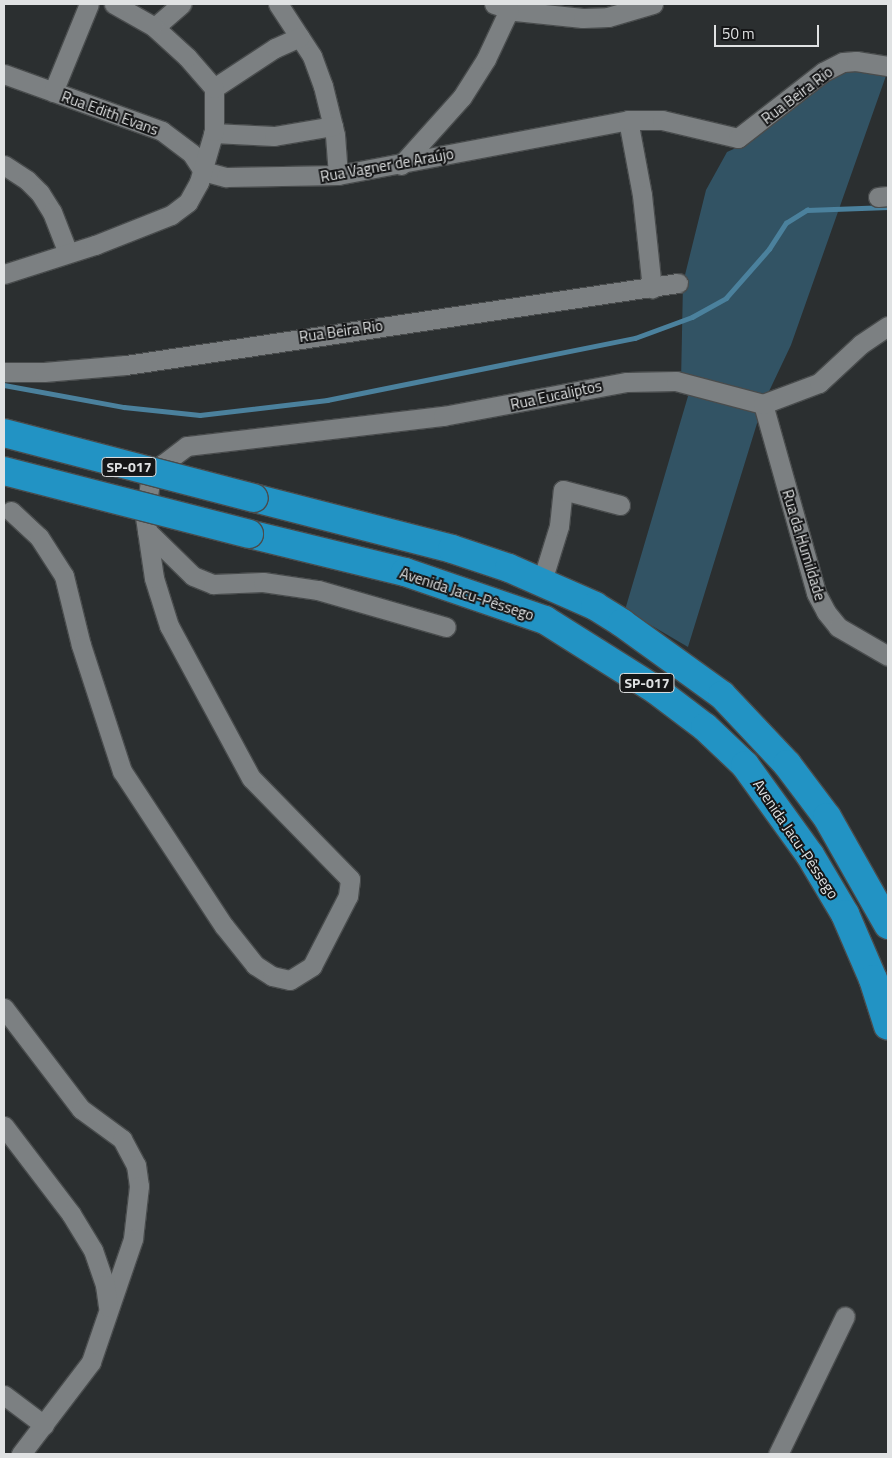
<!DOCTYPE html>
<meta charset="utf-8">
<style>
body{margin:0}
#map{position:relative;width:892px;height:1458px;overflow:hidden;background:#2b2f30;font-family:"Titillium Web",sans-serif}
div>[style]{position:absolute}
.green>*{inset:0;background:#325364}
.stream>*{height:4.5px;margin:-2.25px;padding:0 2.25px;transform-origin:2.25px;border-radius:2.25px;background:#4b819d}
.roads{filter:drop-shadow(1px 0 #494c4d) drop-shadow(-1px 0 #494c4d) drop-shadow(0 1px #494c4d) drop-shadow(0 -1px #494c4d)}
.minor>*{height:19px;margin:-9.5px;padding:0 9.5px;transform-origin:9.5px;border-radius:9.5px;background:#7c8082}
.highway>*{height:28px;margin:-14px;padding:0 14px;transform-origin:14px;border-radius:14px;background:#2293c4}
.bridges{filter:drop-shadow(1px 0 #494c4d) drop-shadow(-1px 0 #494c4d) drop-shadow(0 1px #494c4d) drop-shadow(0 -1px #494c4d)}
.highway-bridge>*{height:28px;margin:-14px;padding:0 14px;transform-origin:14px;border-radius:14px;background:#2293c4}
span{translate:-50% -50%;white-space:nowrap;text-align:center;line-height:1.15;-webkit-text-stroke:4px #151617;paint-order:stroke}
.shield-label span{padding:1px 4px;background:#151617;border:1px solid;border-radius:4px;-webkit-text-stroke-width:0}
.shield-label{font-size:14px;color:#e0e2e3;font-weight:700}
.street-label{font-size:15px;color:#e0e2e3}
.frame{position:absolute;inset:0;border:5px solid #e0e2e3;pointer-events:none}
.scale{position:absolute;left:714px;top:25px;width:105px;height:22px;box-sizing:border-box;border:2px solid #e0e2e3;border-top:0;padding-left:6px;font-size:15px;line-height:18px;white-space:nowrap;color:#e0e2e3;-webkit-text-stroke:4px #151617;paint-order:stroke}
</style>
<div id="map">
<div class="green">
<i style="clip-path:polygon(857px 64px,887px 73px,791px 345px,763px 404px,688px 647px,625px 610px,691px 386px,681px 382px,683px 283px,706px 190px,727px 152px,747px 143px,825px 74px)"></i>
</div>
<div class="stream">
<i style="left:4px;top:385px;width:122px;rotate:10.4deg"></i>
<i style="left:124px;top:407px;width:76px;rotate:6deg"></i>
<i style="left:200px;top:415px;width:128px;rotate:-6.7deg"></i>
<i style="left:327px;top:400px;width:314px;rotate:-11.4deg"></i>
<i style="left:635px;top:338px;width:61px;rotate:-20.2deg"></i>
<i style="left:692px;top:317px;width:39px;rotate:-29deg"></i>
<i style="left:726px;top:298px;width:65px;rotate:-48.7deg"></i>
<i style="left:769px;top:249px;width:31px;rotate:-57deg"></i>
<i style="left:786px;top:223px;width:25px;rotate:-32deg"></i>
<i style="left:807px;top:210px;width:81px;rotate:-2.1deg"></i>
</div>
<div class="roads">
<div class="minor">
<i style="left:278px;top:4px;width:62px;rotate:56.8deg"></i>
<i style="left:312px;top:56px;width:32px;rotate:70deg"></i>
<i style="left:323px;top:86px;width:50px;rotate:76.2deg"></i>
<i style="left:335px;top:135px;width:40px;rotate:85.7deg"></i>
<i style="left:494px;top:4px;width:22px;rotate:18deg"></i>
<i style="left:515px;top:11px;width:68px;rotate:5.9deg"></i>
<i style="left:583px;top:18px;width:25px;rotate:-2deg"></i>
<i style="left:608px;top:17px;width:47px;rotate:-16.1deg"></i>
<i style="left:155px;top:27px;width:35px;rotate:-41deg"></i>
<i style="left:4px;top:74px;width:168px;rotate:19.8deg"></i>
<i style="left:162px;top:131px;width:38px;rotate:37deg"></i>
<i style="left:192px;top:154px;width:20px;rotate:57deg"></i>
<i style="left:214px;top:88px;width:73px;rotate:-33.3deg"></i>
<i style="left:275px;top:48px;width:27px;rotate:-24deg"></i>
<i style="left:53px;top:92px;width:95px;rotate:-67.8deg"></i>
<i style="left:628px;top:120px;width:76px;rotate:79.4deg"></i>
<i style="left:642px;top:195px;width:94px;rotate:83.9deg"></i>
<i style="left:213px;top:133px;width:61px;rotate:2.8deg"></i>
<i style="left:274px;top:136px;width:60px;rotate:-9.6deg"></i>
<i style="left:4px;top:165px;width:27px;rotate:33deg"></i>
<i style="left:27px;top:180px;width:18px;rotate:45deg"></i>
<i style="left:40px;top:193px;width:22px;rotate:58deg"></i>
<i style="left:52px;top:212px;width:44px;rotate:68.7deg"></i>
<i style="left:401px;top:165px;width:91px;rotate:-48.1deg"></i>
<i style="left:462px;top:97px;width:45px;rotate:-57.7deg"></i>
<i style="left:486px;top:59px;width:54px;rotate:-64.9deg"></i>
<i style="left:203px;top:171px;width:24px;rotate:15deg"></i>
<i style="left:226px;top:177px;width:112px;rotate:-1deg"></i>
<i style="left:338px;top:175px;width:295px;rotate:-10.7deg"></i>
<i style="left:628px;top:120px;width:34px"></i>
<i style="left:662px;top:120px;width:78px;rotate:13.3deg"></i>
<i style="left:738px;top:138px;width:108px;rotate:-37.8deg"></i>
<i style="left:823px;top:72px;width:22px;rotate:-27deg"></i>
<i style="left:843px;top:62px;width:13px;rotate:-4deg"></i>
<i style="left:856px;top:61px;width:32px;rotate:9deg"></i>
<i style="left:878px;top:197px;width:10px;rotate:-6deg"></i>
<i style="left:4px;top:274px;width:96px;rotate:-17.7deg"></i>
<i style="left:95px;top:245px;width:82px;rotate:-21.5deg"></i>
<i style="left:171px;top:215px;width:21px;rotate:-37deg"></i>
<i style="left:188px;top:202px;width:23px;rotate:-61deg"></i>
<i style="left:199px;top:182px;width:53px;rotate:-73.6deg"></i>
<i style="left:214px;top:131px;width:43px;rotate:-90deg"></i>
<i style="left:214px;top:88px;width:41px;rotate:-131.1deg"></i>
<i style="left:187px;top:57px;width:46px;rotate:-137.6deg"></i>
<i style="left:153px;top:26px;width:45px;rotate:-150.6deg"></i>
<i style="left:4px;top:372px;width:40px"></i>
<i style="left:44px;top:372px;width:82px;rotate:-4.9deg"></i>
<i style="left:126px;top:365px;width:558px;rotate:-8.45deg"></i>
<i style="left:763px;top:404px;width:196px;rotate:74.3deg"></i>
<i style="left:816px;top:593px;width:21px;rotate:62deg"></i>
<i style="left:826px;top:612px;width:19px;rotate:51deg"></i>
<i style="left:838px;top:627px;width:58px;rotate:30.1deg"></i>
<i style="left:11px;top:511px;width:38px;rotate:43deg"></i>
<i style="left:39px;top:537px;width:46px;rotate:57.3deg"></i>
<i style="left:64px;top:576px;width:71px;rotate:76.2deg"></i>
<i style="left:81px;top:645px;width:133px;rotate:72deg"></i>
<i style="left:122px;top:771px;width:186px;rotate:56.7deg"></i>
<i style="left:224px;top:926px;width:50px;rotate:51.5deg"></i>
<i style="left:255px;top:965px;width:20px;rotate:33deg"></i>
<i style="left:272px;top:976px;width:18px;rotate:13deg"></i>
<i style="left:290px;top:980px;width:26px;rotate:-32deg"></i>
<i style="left:312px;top:966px;width:79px;rotate:-62.8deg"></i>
<i style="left:348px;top:896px;width:17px;rotate:-83deg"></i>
<i style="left:350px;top:879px;width:141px;rotate:-134.4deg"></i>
<i style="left:251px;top:778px;width:173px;rotate:-118.3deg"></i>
<i style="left:169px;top:626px;width:50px;rotate:-107.4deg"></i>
<i style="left:154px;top:578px;width:62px;rotate:-98.4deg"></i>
<i style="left:145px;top:517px;width:34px;rotate:-82deg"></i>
<i style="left:150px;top:483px;width:23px;rotate:-56deg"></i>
<i style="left:163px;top:464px;width:30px;rotate:-37deg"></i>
<i style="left:187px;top:446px;width:258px;rotate:-6.7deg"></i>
<i style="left:443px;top:416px;width:187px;rotate:-10.5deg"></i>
<i style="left:627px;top:382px;width:49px;rotate:-1.2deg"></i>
<i style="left:676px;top:381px;width:90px;rotate:14.8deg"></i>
<i style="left:763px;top:404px;width:60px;rotate:-20.6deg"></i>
<i style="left:819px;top:383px;width:57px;rotate:-42.9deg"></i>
<i style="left:861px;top:344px;width:32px;rotate:-34deg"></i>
<i style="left:147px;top:531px;width:64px;rotate:44.4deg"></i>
<i style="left:193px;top:576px;width:22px;rotate:22deg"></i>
<i style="left:213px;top:584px;width:50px;rotate:-2.3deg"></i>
<i style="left:263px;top:582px;width:56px;rotate:8.3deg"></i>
<i style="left:318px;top:590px;width:133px;rotate:16.1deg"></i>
<i style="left:542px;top:581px;width:58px;rotate:-72.8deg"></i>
<i style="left:559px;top:526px;width:36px;rotate:-84deg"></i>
<i style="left:563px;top:490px;width:59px;rotate:14.7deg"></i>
<i style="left:4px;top:1008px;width:127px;rotate:52.7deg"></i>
<i style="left:81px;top:1109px;width:51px;rotate:36.2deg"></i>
<i style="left:122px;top:1139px;width:30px;rotate:62deg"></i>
<i style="left:136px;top:1165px;width:21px;rotate:82deg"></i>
<i style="left:139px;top:1186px;width:53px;rotate:96.5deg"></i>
<i style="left:133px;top:1239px;width:130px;rotate:108.9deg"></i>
<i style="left:91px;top:1362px;width:116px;rotate:127.3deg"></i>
<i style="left:4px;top:1126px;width:111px;rotate:52.7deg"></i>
<i style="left:71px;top:1214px;width:42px;rotate:58.6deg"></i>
<i style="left:93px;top:1250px;width:37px;rotate:71deg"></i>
<i style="left:105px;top:1285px;width:22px;rotate:82deg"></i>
<i style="left:4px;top:1395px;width:50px;rotate:36.9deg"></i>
<i style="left:778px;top:1454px;width:153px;rotate:-64.1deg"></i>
</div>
<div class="highway">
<i style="left:254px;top:498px;width:204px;rotate:14.4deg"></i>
<i style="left:452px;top:549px;width:60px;rotate:18.4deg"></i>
<i style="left:509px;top:568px;width:94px;rotate:23.8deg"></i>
<i style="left:595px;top:606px;width:32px;rotate:32deg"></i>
<i style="left:622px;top:623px;width:123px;rotate:35.8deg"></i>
<i style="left:722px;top:695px;width:95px;rotate:46.7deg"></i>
<i style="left:787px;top:764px;width:66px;rotate:53deg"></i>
<i style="left:827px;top:817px;width:124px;rotate:60.5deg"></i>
<i style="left:249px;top:534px;width:161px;rotate:13.7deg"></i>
<i style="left:405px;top:572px;width:148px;rotate:18.9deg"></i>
<i style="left:545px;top:620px;width:131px;rotate:32.2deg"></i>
<i style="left:656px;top:690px;width:61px;rotate:37.1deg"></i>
<i style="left:705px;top:727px;width:55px;rotate:43.5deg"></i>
<i style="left:745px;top:765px;width:111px;rotate:54.2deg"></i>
<i style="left:810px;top:855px;width:69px;rotate:59.3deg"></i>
<i style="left:845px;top:914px;width:71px;rotate:66.7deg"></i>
<i style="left:873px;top:979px;width:49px;rotate:72.3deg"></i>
</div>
</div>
<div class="bridges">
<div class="highway-bridge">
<i style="left:4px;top:433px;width:258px;rotate:14.6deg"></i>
<i style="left:4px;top:471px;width:253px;rotate:14.4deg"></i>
</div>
</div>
<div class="shield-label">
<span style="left:129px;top:467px">SP-017</span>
<span style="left:647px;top:683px">SP-017</span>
</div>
<div class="street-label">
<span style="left:797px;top:95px;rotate:-37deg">Rua Beira Rio</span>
<span style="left:110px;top:113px;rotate:20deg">Rua Edith Evans</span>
<span style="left:387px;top:165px;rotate:-10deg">Rua Vagner de Araújo</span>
<span style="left:341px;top:331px;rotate:-8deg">Rua Beira Rio</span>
<span style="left:556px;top:395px;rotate:-12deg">Rua Eucaliptos</span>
<span style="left:804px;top:545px;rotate:73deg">Rua da Humildade</span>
<span style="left:467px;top:594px;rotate:18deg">Avenida Jacu-Pêssego</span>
<span style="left:796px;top:839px;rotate:56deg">Avenida Jacu-Pêssego</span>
</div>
<div class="frame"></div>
<div class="scale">50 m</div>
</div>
